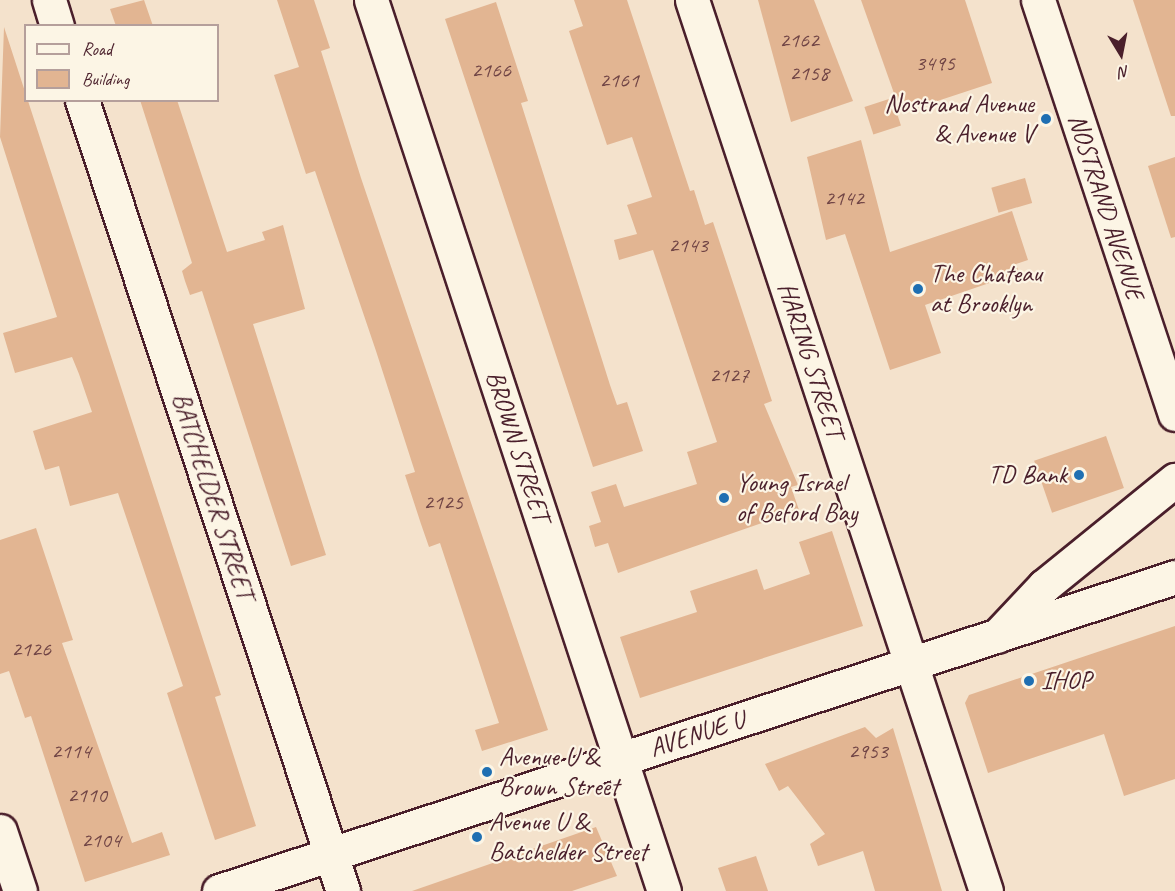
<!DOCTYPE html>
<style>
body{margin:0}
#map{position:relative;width:1175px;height:891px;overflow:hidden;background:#f4e2cc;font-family:Caveat,sans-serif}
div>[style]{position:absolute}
.building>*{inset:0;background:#e2b592;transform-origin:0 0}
.roads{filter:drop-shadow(2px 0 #4a1f2b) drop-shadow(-2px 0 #4a1f2b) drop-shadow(0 2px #4a1f2b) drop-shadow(0 -2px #4a1f2b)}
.minor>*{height:33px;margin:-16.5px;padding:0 16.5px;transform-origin:16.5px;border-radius:16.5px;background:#fcf5e5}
.major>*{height:33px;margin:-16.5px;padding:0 16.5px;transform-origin:16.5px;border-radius:16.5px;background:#fcf5e5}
.dots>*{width:16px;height:16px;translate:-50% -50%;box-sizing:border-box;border:3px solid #fcf5e5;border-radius:50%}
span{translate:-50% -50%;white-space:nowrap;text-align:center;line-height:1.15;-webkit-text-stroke:4.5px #fcf5e5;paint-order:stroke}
.number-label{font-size:22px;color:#704445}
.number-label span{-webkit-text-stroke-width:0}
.poi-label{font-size:26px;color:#4a1f2b}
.right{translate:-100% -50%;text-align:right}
.left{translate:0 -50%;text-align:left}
.street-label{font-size:26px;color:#4a1f2b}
.legend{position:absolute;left:24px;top:24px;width:195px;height:78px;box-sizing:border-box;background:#fcf5e5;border:2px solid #b59f9b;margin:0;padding:8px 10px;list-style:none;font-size:18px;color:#4a1f2b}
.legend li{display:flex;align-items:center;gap:12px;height:30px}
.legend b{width:30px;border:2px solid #b59f9b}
.north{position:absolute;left:1091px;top:24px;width:60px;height:60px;-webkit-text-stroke:4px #fcf5e5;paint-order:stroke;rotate:170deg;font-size:16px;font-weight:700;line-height:24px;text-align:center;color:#4a1f2b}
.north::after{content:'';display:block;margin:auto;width:21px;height:27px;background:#4a1f2b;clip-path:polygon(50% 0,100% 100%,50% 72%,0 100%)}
</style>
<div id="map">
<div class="building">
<i style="clip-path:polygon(144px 0,153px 26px,116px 26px,110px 9px)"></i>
<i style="clip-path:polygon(277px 0,314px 0,330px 48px,321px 51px,361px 178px,548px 730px,482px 751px,475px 730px,499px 723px,440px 543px,429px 547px,421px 524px,405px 475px,415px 472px,376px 351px,315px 171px,306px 174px,274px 75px,299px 67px)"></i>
<i style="clip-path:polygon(574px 0,627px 0,690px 191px,694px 190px,705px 225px,713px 222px,772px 401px,764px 404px,798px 485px,791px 487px,799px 510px,618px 573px,608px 543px,595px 547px,589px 526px,601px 522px,591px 492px,616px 484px,624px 507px,697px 484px,687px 452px,717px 442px,653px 250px,619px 260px,614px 240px,637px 234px,627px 205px,652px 197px,632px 137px,607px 145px,569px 31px,583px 26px)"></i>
<i style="clip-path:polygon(758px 0,814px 0,853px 101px,791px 122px)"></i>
<i style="clip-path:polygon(861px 0,965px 0,992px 83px,901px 113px)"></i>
<i style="clip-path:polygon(1133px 0,1175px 0,1175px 116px,1171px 116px)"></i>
<i style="clip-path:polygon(496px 2px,528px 101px,521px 103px,610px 385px,617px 405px,627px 402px,643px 451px,593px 467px,445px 19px)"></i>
<i style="clip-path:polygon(4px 27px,221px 695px,215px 697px,256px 826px,215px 840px,167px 693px,183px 686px,118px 493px,70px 506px,59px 466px,45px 470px,33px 431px,92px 412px,79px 374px,72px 357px,15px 373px,3px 333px,57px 317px,0 137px)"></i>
<i style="left:892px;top:98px;width:29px;height:29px;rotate:72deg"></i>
<i style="clip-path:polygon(140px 100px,177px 100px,227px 252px,265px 240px,262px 232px,283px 225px,305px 309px,253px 324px,326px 555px,291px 566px,202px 291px,190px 295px,185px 281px,182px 271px,192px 263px)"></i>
<i style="clip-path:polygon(861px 140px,890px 252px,1012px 211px,1028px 260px,1016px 264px,1019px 273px,925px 305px,941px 353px,890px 370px,845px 234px,826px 240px,807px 157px)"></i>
<i style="clip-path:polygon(1175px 157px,1175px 237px,1171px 238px,1148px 166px)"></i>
<i style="left:1025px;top:178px;width:26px;height:35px;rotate:74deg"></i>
<i style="left:1106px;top:436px;width:55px;height:76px;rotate:71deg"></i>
<i style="clip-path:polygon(36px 528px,73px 640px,62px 643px,132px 843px,162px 832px,170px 855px,85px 882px,31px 716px,25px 718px,9px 671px,0 674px,0 540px)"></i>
<i style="clip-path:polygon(832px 531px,863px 626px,640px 698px,620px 637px,697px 612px,690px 591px,757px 569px,764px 590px,810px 574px,799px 542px)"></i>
<i style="clip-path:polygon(1175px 626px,1175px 779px,1124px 796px,1104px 734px,988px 773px,965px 703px,969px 695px)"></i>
<i style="clip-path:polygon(865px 727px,876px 738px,893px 728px,942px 891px,875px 891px,863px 851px,818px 866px,810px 844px,825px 834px,788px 786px,779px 791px,765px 764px)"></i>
<i style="clip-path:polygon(596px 827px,617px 876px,572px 891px,412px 891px)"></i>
<i style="clip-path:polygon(756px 856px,768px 891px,726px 891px,718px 868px)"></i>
</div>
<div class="roads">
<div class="minor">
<i style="left:49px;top:0;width:27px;rotate:73deg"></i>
<i style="left:371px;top:0;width:938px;rotate:71.8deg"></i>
<i style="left:692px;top:0;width:938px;rotate:71.74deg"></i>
<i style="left:82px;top:100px;width:833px;rotate:71.74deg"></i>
<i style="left:997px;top:636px;width:69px;rotate:-46.8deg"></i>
<i style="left:1044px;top:586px;width:169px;rotate:-39deg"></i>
<i style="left:0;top:831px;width:63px;rotate:71.6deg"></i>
</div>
<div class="major">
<i style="left:1038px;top:0;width:436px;rotate:71.7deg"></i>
<i style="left:219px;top:891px;width:1006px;rotate:-18.18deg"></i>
</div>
</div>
<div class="dots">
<i style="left:1046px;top:119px;background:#1f6fb2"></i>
<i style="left:918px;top:289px;background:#1f6fb2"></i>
<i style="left:1079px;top:475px;background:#1f6fb2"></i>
<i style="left:724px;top:498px;background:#1f6fb2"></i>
<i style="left:1029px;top:681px;background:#1f6fb2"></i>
<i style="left:487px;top:772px;background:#1f6fb2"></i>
<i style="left:477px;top:837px;background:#1f6fb2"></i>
</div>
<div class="number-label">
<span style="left:799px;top:41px">2162</span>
<span style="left:935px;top:64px">3495</span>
<span style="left:491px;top:71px">2166</span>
<span style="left:809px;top:74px">2158</span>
<span style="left:619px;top:81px">2161</span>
<span style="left:844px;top:199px">2142</span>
<span style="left:688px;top:246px">2143</span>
<span style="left:729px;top:376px">2127</span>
<span style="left:443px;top:503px">2125</span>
<span style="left:31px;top:650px">2126</span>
<span style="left:71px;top:752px">2114</span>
<span style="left:868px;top:752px">2953</span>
<span style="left:87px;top:796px">2110</span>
<span style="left:101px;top:841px">2104</span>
</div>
<div class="poi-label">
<span class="right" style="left:1034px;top:119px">Nostrand Avenue<br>&amp; Avenue V</span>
<span class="left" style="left:930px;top:289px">The Chateau<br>at Brooklyn</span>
<span class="right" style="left:1067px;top:475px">TD Bank</span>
<span class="left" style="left:736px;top:498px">Young Israel<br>of Beford Bay</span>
<span class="left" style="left:1041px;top:681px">IHOP</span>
<span class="left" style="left:499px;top:772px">Avenue U &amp;<br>Brown Street</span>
<span class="left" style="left:489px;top:837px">Avenue U &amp;<br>Batchelder Street</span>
</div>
<div class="street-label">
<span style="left:1106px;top:207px;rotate:72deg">NOSTRAND AVENUE</span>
<span style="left:811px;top:360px;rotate:72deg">HARING STREET</span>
<span style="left:518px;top:446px;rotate:72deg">BROWN STREET</span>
<span style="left:213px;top:496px;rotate:72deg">BATCHELDER STREET</span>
<span style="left:697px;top:734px;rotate:-18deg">AVENUE U</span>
</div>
<ul class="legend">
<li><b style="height:8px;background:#fcf5e5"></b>Road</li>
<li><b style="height:16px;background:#e2b592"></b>Building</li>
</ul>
<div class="north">N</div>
</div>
